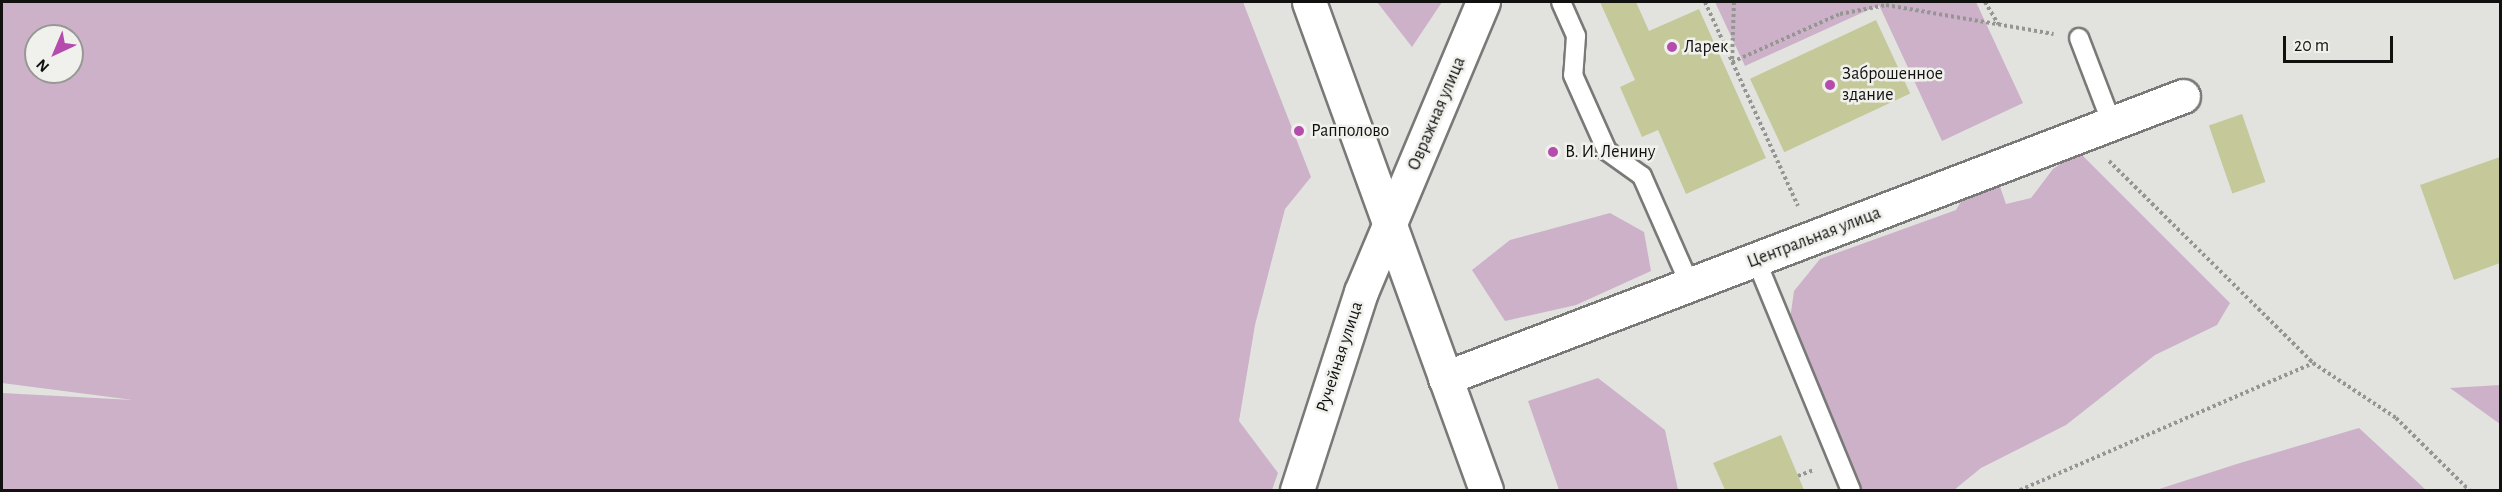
<!DOCTYPE html>
<meta charset="utf-8">
<style>
body{margin:0}
#map{position:relative;width:2502px;height:492px;overflow:hidden;background:#e2e3df;font-family:"Alegreya Sans",sans-serif}
div>[style]{position:absolute}
.green>*{inset:0;background:#ccb1c9}
.building>*{inset:0;background:#c5c99a;transform-origin:0 0}
.path>*{height:4px;margin-top:-2px;transform-origin:0;background:repeating-linear-gradient(90deg,#959693 0 3px,transparent 0 6px)}
.roads{filter:drop-shadow(2px 0 #797a77) drop-shadow(-2px 0 #797a77) drop-shadow(0 2px #797a77) drop-shadow(0 -2px #797a77)}
.service>*{height:18px;margin:-9px;padding:0 9px;transform-origin:9px;border-radius:9px;background:#fff}
.minor>*{height:33px;margin:-16.5px;padding:0 16.5px;transform-origin:16.5px;border-radius:16.5px;background:#fff}
.secondary>*{height:33px;margin:-16.5px;padding:0 16.5px;transform-origin:16.5px;border-radius:16.5px;background:#fff}
.dots>*{width:16px;height:16px;translate:-50% -50%;box-sizing:border-box;border:3px solid #f0f0ec;border-radius:50%}
span{translate:-50% -50%;white-space:nowrap;text-align:center;line-height:1.15;-webkit-text-stroke:5px #f0f0ec;paint-order:stroke}
.poi-label{font-size:18px;color:#111110}
.left{translate:0 -50%;text-align:left}
.street-label{font-size:18px;color:#111110}
.frame{position:absolute;inset:0;border:3px solid #111110;pointer-events:none}
.north{position:absolute;left:24px;top:24px;width:60px;height:60px;box-sizing:border-box;background:#f0f0ec;border:2px solid #979794;border-radius:50%;rotate:224deg;font-size:16px;font-weight:700;line-height:24px;text-align:center;color:#111110}
.north::after{content:'';display:block;margin:auto;width:21px;height:27px;background:#b54bad;clip-path:polygon(50% 0,100% 100%,50% 72%,0 100%)}
.scale{position:absolute;left:2283px;top:36px;width:110px;height:27px;box-sizing:border-box;border:3px solid #111110;border-top:0;padding-left:8px;font-size:18px;line-height:21px;white-space:nowrap;color:#111110;-webkit-text-stroke:4px #f0f0ec;paint-order:stroke}
</style>
<div id="map">
<div class="green">
<i style="clip-path:polygon(evenodd,2px 2px,1243px 2px,1311px 177px,1285px 209px,1255px 325px,1239px 421px,1278px 473px,1272px 490px,2px 490px,2px 393px,133px 400px,2px 383px,2px 2px,36px 36px,72px 36px,72px 72px,36px 72px,36px 36px)"></i>
<i style="clip-path:polygon(1377px 2px,1442px 2px,1412px 47px)"></i>
<i style="clip-path:polygon(1715px 2px,1976px 2px,2023px 103px,1942px 141px,1879px 5px,1745px 66px)"></i>
<i style="clip-path:polygon(2079px 152px,2230px 303px,2217px 325px,2155px 355px,2066px 425px,1981px 468px,1954px 490px,1859px 490px,1789px 326px,1794px 291px,1820px 259px,1956px 210px,1965px 195px,1998px 181px,2006px 204px,2031px 198px,2053px 169px)"></i>
<i style="clip-path:polygon(1610px 213px,1644px 232px,1651px 271px,1576px 305px,1505px 321px,1472px 270px,1510px 240px)"></i>
<i style="clip-path:polygon(1598px 378px,1665px 430px,1678px 490px,1559px 490px,1528px 401px)"></i>
<i style="clip-path:polygon(2500px 385px,2500px 424px,2450px 388px)"></i>
<i style="clip-path:polygon(2359px 428px,2426px 490px,2156px 490px,2240px 463px)"></i>
</div>
<div class="building">
<i style="clip-path:polygon(1600px 2px,1636px 2px,1649px 31px,1699px 9px,1766px 158px,1686px 194px,1658px 130px,1642px 137px,1620px 87px,1635px 80px)"></i>
<i style="left:1876px;top:20px;width:81px;height:139px;rotate:65deg"></i>
<i style="left:2242px;top:114px;width:72px;height:35px;rotate:71deg"></i>
<i style="clip-path:polygon(2500px 157px,2500px 263px,2454px 280px,2420px 185px)"></i>
<i style="clip-path:polygon(1781px 435px,1804px 490px,1725px 490px,1713px 463px)"></i>
</div>
<div class="path">
<i style="left:1705px;top:2px;width:224px;rotate:65.5deg"></i>
<i style="left:1734px;top:2px;width:60px;rotate:91.9deg"></i>
<i style="left:1732px;top:62px;width:118px;rotate:-24deg"></i>
<i style="left:1840px;top:14px;width:47px;rotate:-11.1deg"></i>
<i style="left:1886px;top:5px;width:170px;rotate:9.8deg"></i>
<i style="left:1985px;top:2px;width:26px;rotate:59deg"></i>
<i style="left:2109px;top:161px;width:287px;rotate:44.7deg"></i>
<i style="left:2313px;top:363px;width:100px;rotate:33.5deg"></i>
<i style="left:2396px;top:418px;width:103px;rotate:44.6deg"></i>
<i style="left:1798px;top:476px;width:17px;rotate:-21deg"></i>
<i style="left:2020px;top:490px;width:319px;rotate:-23.4deg"></i>
</div>
<div class="roads">
<div class="service">
<i style="left:1561px;top:2px;width:37px;rotate:66deg"></i>
<i style="left:1576px;top:36px;width:39px;rotate:94deg"></i>
<i style="left:1573px;top:75px;width:83px;rotate:65.9deg"></i>
<i style="left:1607px;top:151px;width:43px;rotate:35.5deg"></i>
<i style="left:1642px;top:176px;width:119px;rotate:66.2deg"></i>
<i style="left:2079px;top:38px;width:92px;rotate:69deg"></i>
<i style="left:1756px;top:260px;width:249px;rotate:67.6deg"></i>
</div>
<div class="minor">
<i style="left:1445px;top:378px;width:790px;rotate:-20.91deg"></i>
<i style="left:1297px;top:490px;width:208px;rotate:-72.1deg"></i>
<i style="left:1361px;top:292px;width:315px;rotate:-67.2deg"></i>
</div>
<div class="secondary">
<i style="left:1309px;top:2px;width:519px;rotate:70.06deg"></i>
</div>
</div>
<div class="dots">
<i style="left:1672px;top:47px;background:#b54bad"></i>
<i style="left:1830px;top:85px;background:#b54bad"></i>
<i style="left:1299px;top:131px;background:#b54bad"></i>
<i style="left:1553px;top:152px;background:#b54bad"></i>
</div>
<div class="poi-label">
<span class="left" style="left:1684px;top:47px">Ларек</span>
<span class="left" style="left:1842px;top:85px">Заброшенное<br>здание</span>
<span class="left" style="left:1311px;top:131px">Рапполово</span>
<span class="left" style="left:1565px;top:152px">В. И. Ленину</span>
</div>
<div class="street-label">
<span style="left:1437px;top:114px;rotate:-67deg">Овражная улица</span>
<span style="left:1814px;top:238px;rotate:-21deg">Центральная улица</span>
<span style="left:1340px;top:357px;rotate:-72deg">Ручейная улица</span>
</div>
<div class="frame"></div>
<div class="north">N</div>
<div class="scale">20 m</div>
</div>
